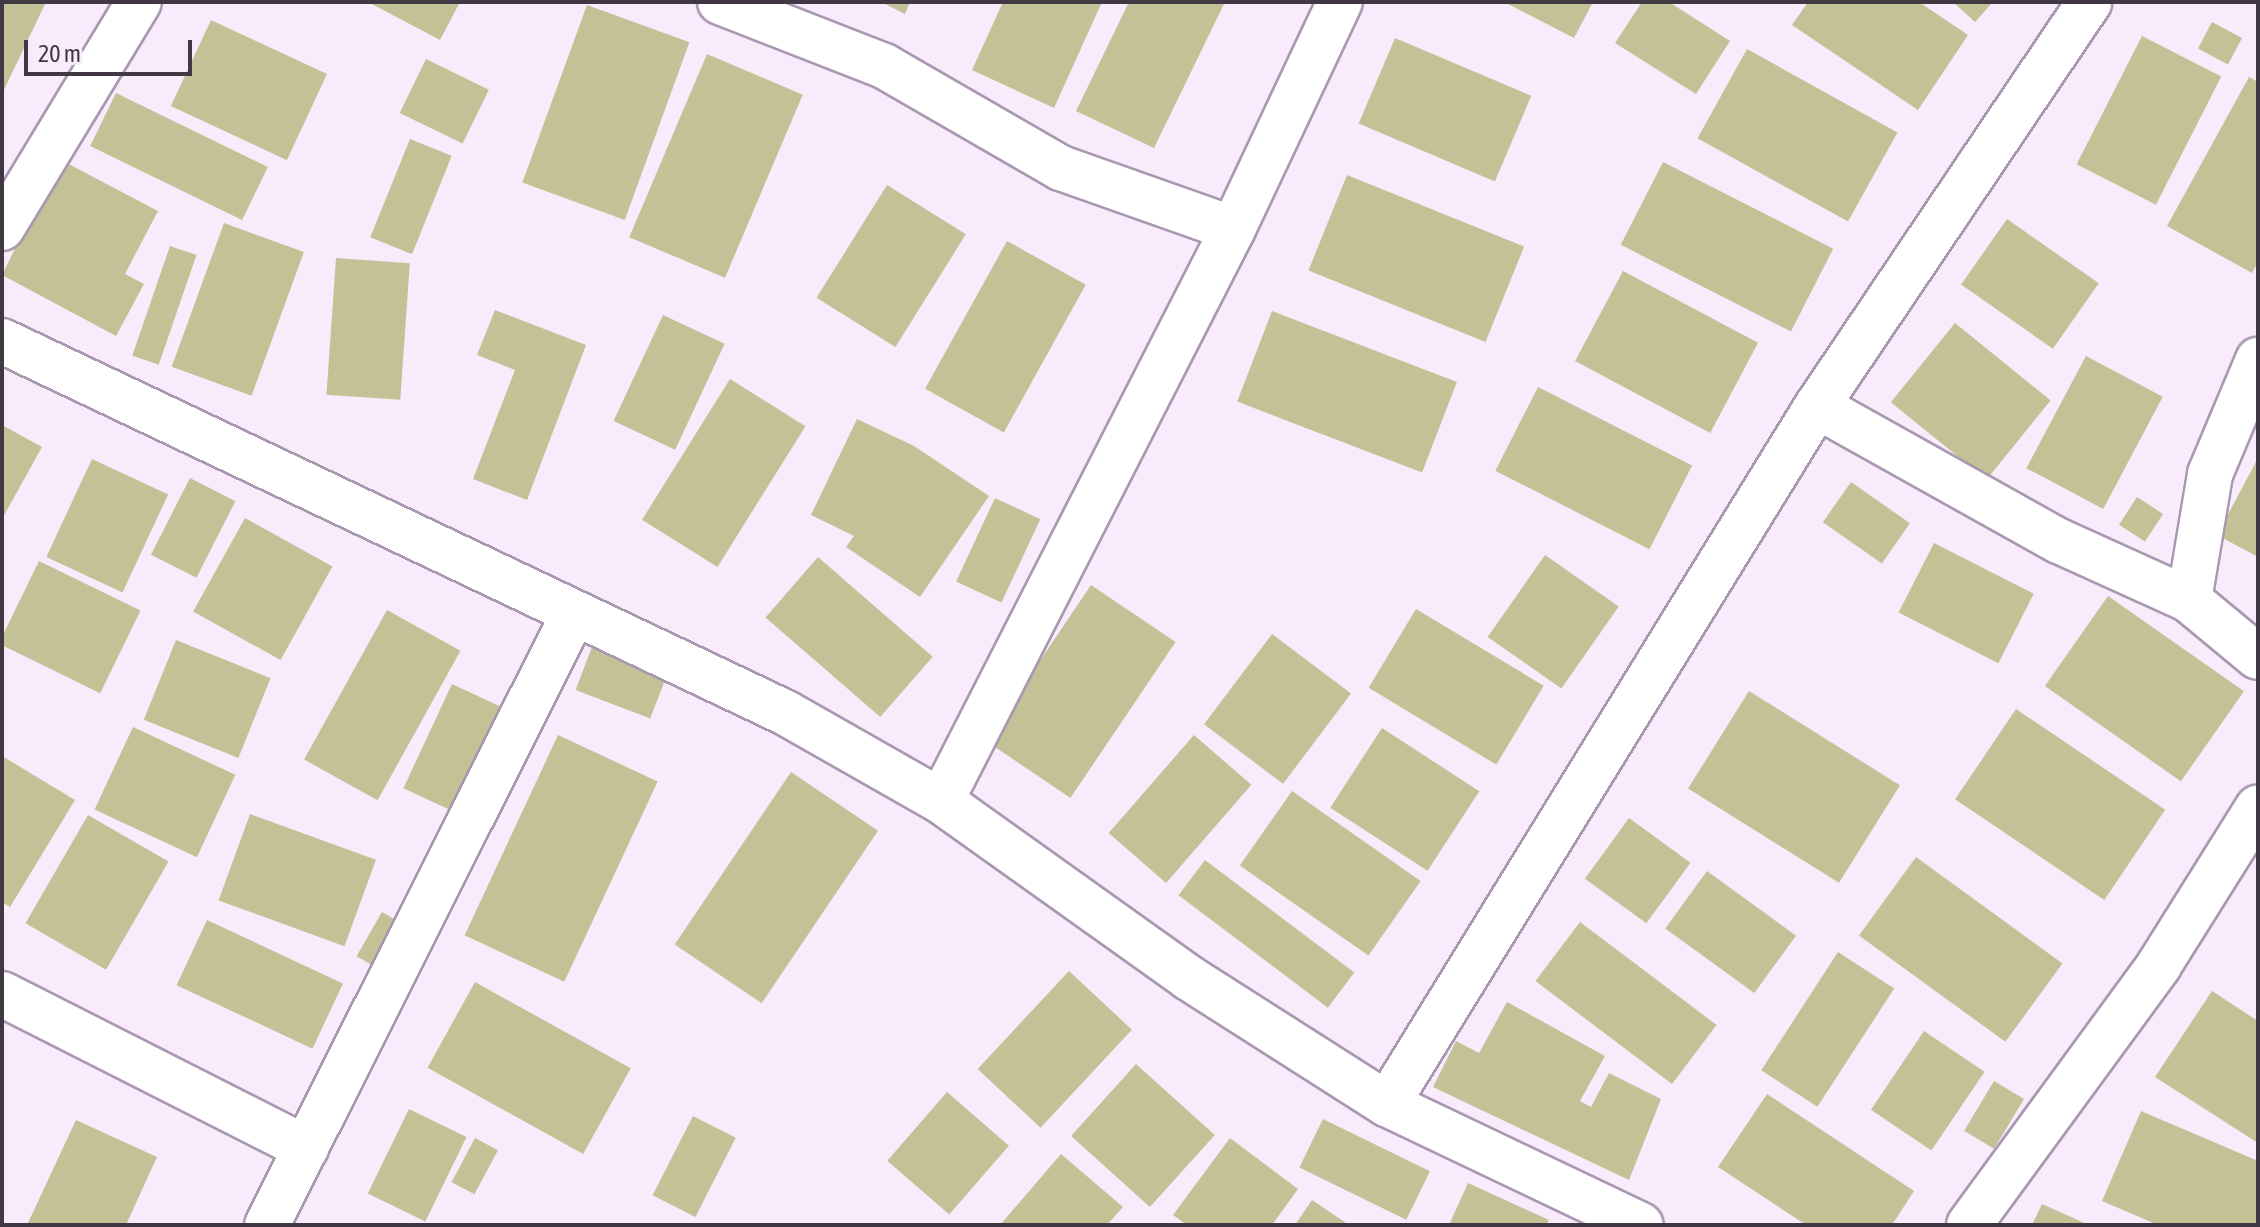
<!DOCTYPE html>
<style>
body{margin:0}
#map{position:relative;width:2260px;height:1227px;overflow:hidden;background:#f8ecfc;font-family:"Asap Condensed",sans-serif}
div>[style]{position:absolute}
.building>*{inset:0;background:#c2c296;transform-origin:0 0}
.roads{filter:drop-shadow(2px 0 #aa97b0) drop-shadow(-2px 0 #aa97b0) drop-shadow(0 2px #aa97b0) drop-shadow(0 -2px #aa97b0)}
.minor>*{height:44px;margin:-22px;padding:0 22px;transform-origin:22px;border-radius:22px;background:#fff}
span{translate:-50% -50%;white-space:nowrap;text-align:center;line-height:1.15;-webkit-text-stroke:7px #f8ecfc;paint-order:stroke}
.frame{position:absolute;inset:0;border:4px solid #403843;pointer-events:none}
.scale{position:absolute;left:24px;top:40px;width:168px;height:36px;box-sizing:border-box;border:4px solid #403843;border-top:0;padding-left:10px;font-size:24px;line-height:28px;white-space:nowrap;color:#403843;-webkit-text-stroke:6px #f8ecfc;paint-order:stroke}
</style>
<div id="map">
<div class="building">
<i style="clip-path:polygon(2px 2px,46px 2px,2px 94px)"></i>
<i style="clip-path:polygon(368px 2px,460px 2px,440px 40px)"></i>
<i style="clip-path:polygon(881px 2px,910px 2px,905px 14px)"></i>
<i style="clip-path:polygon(1003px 2px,1102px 2px,1054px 108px,972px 70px)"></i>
<i style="clip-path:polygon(1129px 2px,1225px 2px,1154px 148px,1076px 111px)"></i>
<i style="clip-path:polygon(1504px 2px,1593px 2px,1574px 38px)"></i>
<i style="clip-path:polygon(1642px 2px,1669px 2px,1730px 41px,1696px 94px,1615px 43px)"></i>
<i style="clip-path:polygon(1808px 2px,1919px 2px,1968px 35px,1918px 110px,1792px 25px)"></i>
<i style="clip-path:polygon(1953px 2px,1993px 2px,1975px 22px)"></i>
<i style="left:587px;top:5px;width:109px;height:189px;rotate:20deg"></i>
<i style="left:211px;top:20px;width:128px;height:95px;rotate:25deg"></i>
<i style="left:2212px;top:22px;width:34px;height:30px;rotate:28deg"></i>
<i style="left:2142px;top:36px;width:89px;height:144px;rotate:27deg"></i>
<i style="left:1395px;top:38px;width:148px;height:93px;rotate:23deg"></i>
<i style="left:1747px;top:49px;width:172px;height:102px;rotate:29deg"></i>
<i style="left:707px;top:54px;width:104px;height:199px;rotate:23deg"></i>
<i style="left:426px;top:59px;width:70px;height:60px;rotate:26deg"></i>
<i style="clip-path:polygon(2249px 77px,2258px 82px,2258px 262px,2252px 273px,2167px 226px)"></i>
<i style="left:116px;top:93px;width:169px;height:59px;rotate:26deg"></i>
<i style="left:410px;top:139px;width:45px;height:106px;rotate:22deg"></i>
<i style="clip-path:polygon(59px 159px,158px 211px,125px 274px,144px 284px,116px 336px,2px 275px)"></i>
<i style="left:1663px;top:162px;width:191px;height:93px;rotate:27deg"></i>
<i style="left:1347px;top:175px;width:191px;height:103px;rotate:22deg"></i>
<i style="left:887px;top:185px;width:93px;height:133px;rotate:32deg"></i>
<i style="left:2007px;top:219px;width:112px;height:80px;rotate:35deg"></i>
<i style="left:224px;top:223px;width:85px;height:153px;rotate:20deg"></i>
<i style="left:1007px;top:241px;width:90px;height:169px;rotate:29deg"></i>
<i style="left:170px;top:246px;width:28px;height:116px;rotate:19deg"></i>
<i style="left:336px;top:258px;width:74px;height:137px;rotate:4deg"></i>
<i style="left:1623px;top:271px;width:153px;height:102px;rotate:28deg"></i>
<i style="clip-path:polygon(495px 310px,586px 345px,527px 500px,473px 479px,515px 370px,477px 355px)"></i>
<i style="left:1272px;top:311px;width:198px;height:97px;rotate:21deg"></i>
<i style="left:663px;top:315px;width:68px;height:117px;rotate:25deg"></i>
<i style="left:1955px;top:323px;width:123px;height:102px;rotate:39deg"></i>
<i style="left:2086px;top:356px;width:87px;height:127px;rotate:28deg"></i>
<i style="left:730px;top:379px;width:89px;height:166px;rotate:32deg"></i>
<i style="left:1538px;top:387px;width:173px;height:94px;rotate:27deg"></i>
<i style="clip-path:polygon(857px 419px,914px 446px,989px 496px,920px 597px,846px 547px,854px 536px,811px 515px)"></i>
<i style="clip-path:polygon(2px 425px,42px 447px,2px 519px)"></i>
<i style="clip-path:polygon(2258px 458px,2258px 557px,2217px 535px)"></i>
<i style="left:92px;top:459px;width:84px;height:108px;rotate:25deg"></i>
<i style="left:190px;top:478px;width:51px;height:86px;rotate:27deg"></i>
<i style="left:1851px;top:482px;width:72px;height:49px;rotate:35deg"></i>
<i style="left:2137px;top:497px;width:31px;height:33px;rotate:33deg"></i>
<i style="left:995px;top:498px;width:50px;height:92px;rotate:25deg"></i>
<i style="left:245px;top:518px;width:100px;height:107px;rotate:29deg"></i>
<i style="left:1934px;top:543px;width:112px;height:78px;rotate:27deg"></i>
<i style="left:1545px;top:555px;width:90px;height:100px;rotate:35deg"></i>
<i style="left:818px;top:557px;width:152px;height:80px;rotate:41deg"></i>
<i style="left:39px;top:561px;width:113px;height:92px;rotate:26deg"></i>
<i style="left:1091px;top:585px;width:102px;height:188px;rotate:34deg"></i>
<i style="left:2108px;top:596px;width:166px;height:110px;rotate:35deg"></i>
<i style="left:1416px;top:609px;width:149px;height:92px;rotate:31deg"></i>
<i style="left:387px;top:610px;width:84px;height:171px;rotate:29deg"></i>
<i style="left:1272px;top:634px;width:99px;height:113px;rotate:37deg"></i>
<i style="left:176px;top:640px;width:102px;height:86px;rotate:22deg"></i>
<i style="left:592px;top:647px;width:80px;height:46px;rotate:21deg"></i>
<i style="left:452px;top:684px;width:57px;height:115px;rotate:25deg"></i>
<i style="left:1749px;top:691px;width:178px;height:115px;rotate:32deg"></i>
<i style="left:2016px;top:709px;width:180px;height:109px;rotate:34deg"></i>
<i style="left:133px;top:727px;width:113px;height:91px;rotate:25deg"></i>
<i style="left:1382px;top:728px;width:116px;height:95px;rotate:33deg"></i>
<i style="left:558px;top:735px;width:110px;height:221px;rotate:25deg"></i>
<i style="left:1194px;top:735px;width:76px;height:130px;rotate:41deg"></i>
<i style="clip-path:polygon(2px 756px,75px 800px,10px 907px,2px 902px)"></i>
<i style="left:791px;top:772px;width:105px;height:208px;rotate:34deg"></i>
<i style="left:1292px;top:791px;width:157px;height:91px;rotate:35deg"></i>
<i style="left:250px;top:814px;width:134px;height:92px;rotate:20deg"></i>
<i style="left:88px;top:815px;width:93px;height:125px;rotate:30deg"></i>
<i style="left:1629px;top:818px;width:76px;height:75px;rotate:36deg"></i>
<i style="left:1916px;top:857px;width:181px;height:97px;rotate:36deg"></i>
<i style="left:1205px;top:860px;width:187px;height:44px;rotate:37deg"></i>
<i style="left:1707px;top:871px;width:110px;height:71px;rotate:36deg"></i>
<i style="left:382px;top:912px;width:30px;height:51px;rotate:30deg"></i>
<i style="left:207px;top:920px;width:150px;height:72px;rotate:25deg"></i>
<i style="left:1580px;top:922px;width:171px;height:74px;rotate:37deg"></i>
<i style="left:1838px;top:952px;width:67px;height:141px;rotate:33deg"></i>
<i style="left:1069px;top:971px;width:86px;height:134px;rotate:43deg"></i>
<i style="left:475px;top:982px;width:178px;height:98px;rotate:29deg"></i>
<i style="clip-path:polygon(2212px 991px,2258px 1021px,2258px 1143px,2155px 1077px)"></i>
<i style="clip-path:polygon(1507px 1002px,1605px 1056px,1580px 1101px,1591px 1107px,1609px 1073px,1661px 1099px,1629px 1180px,1433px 1087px,1456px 1041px,1479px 1053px)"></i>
<i style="left:1924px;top:1031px;width:73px;height:95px;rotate:34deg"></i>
<i style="left:1136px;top:1064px;width:106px;height:97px;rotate:42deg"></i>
<i style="left:1994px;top:1081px;width:35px;height:58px;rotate:31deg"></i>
<i style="left:947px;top:1092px;width:82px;height:91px;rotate:41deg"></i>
<i style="clip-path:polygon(1767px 1094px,1914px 1191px,1892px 1225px,1806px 1225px,1718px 1167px)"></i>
<i style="left:409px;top:1109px;width:64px;height:94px;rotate:26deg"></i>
<i style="clip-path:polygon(2141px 1111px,2258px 1161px,2258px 1225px,2158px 1225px,2102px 1201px)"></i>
<i style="left:693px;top:1116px;width:48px;height:89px;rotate:27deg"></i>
<i style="left:1323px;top:1119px;width:119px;height:54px;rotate:26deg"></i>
<i style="clip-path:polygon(76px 1120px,157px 1157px,126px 1225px,27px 1225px)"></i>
<i style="left:475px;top:1138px;width:26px;height:50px;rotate:28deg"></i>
<i style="clip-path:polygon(1230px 1138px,1298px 1189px,1272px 1225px,1187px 1225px,1173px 1215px)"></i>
<i style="clip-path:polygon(1061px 1154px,1123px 1207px,1107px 1225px,1000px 1225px)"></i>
<i style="clip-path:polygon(1468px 1183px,1549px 1220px,1546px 1225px,1449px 1225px)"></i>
<i style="clip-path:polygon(1312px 1200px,1349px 1225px,1295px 1225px)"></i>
<i style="clip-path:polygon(2042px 1204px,2089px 1225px,2032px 1225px)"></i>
</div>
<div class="roads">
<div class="minor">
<i style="left:720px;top:2px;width:176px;rotate:21.3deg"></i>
<i style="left:884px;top:66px;width:204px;rotate:30deg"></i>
<i style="left:1061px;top:168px;width:182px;rotate:19.5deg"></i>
<i style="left:2px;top:228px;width:264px;rotate:-58.8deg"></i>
<i style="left:2px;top:341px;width:868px;rotate:25.38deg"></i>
<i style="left:786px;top:713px;width:178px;rotate:29.6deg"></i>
<i style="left:941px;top:801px;width:305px;rotate:35.5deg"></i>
<i style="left:1189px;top:978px;width:235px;rotate:32.5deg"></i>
<i style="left:1387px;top:1104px;width:281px;rotate:25.5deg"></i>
<i style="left:1817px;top:406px;width:277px;rotate:29.2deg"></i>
<i style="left:2059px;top:541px;width:143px;rotate:24.4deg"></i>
<i style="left:2189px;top:600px;width:89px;rotate:39.6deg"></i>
<i style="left:2189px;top:600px;width:128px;rotate:-80.5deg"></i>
<i style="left:2210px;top:474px;width:124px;rotate:-67.2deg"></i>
<i style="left:941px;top:801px;width:642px;rotate:-62.96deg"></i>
<i style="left:1233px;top:229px;width:251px;rotate:-64.8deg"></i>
<i style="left:2px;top:994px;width:341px;rotate:26.9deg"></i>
<i style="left:1387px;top:1104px;width:820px;rotate:-58.37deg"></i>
<i style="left:1817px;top:406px;width:487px;rotate:-56deg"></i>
<i style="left:267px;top:1225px;width:680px;rotate:-63.36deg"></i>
<i style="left:1969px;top:1225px;width:322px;rotate:-53.8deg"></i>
<i style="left:2159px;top:965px;width:186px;rotate:-57.9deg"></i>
</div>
</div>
<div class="frame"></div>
<div class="scale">20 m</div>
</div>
